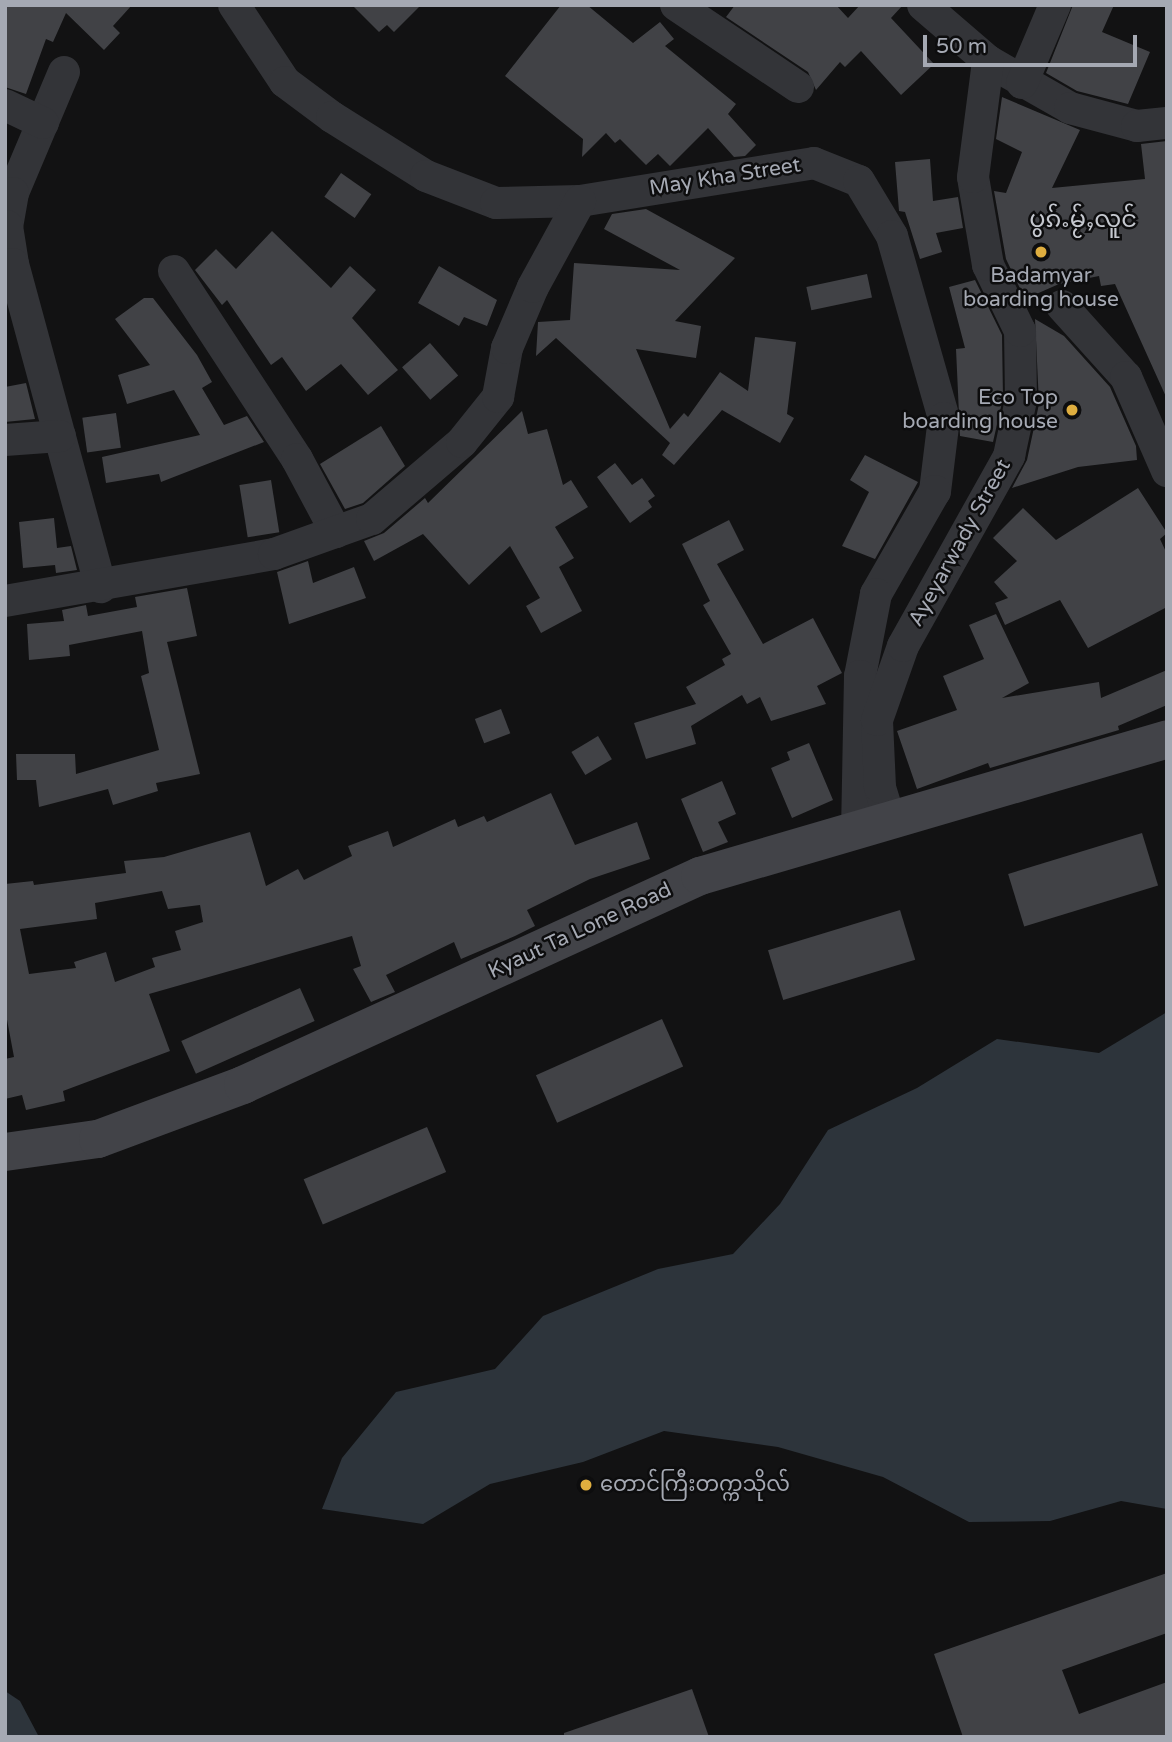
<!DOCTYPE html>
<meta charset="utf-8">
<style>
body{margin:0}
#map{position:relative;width:1172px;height:1742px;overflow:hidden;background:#121213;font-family:"Varela Round","Noto Sans Myanmar",sans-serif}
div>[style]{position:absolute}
.water>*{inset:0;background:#2d343b}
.building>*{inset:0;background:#414246;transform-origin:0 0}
.minor>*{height:32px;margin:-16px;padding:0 16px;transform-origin:16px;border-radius:16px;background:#333438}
.secondary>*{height:38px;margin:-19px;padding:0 19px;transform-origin:19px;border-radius:19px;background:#424348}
.dots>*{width:19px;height:19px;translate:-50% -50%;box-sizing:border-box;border:4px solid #0d0d0e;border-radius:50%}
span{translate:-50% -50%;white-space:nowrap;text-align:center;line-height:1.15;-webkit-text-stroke:5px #0d0d0e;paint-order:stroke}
.street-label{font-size:21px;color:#a5a9b3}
.poi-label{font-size:21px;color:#a5a9b3}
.right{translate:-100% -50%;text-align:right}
.left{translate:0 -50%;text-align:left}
.quarter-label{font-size:24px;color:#c5c8cf}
.frame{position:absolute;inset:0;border:7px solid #a5a9b3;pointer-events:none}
.scale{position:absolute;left:923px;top:35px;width:214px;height:32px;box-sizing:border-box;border:4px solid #a5a9b3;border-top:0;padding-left:9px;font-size:21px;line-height:24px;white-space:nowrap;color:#a5a9b3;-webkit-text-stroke:5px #0d0d0e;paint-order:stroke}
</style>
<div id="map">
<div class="water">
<i style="clip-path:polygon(1167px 1012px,1167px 1509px,1121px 1501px,1050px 1521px,969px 1522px,883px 1477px,778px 1447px,664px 1431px,583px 1462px,490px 1484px,423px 1524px,322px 1509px,342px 1458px,396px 1392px,495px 1369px,543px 1316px,658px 1269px,733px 1254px,780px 1204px,828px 1130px,917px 1088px,997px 1039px,1099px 1053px)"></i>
<i style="clip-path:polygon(5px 1691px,20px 1701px,39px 1737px,5px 1737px)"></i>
</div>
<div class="building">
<i style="clip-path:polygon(5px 5px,132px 5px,113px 26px,120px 33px,104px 50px,66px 13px,53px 42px,46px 39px,26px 94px,5px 87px)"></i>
<i style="clip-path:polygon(352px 5px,421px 5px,394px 32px,387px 25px,379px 32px)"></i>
<i style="clip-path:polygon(561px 5px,587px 5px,633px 43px,660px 22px,674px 39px,665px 46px,736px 104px,728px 114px,756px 145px,745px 156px,734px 157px,708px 128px,670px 166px,658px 154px,646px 165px,620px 139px,615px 143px,606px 133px,582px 157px,583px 139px,505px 76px)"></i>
<i style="clip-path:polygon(735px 5px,836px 5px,848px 18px,860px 5px,903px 5px,891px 18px,934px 64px,901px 95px,861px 51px,845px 67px,840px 62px,816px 90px,808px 72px,726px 17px)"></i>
<i style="clip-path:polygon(1073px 5px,1114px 5px,1102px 32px,1150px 52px,1128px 104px,1077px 91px,1046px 73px)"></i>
<i style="clip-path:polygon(1002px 97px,1080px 130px,1052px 188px,1145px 179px,1141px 144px,1167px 141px,1167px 399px,1115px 284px,1101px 286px,1099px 276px,1059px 284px,1025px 299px,1006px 259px,994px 191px,1006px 193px,1022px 152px,996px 139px)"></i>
<i style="clip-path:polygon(930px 159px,933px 201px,958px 197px,963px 228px,936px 233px,942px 252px,920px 259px,905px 212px,899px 211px,895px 162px)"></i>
<i style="left:341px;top:173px;width:37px;height:29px;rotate:35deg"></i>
<i style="clip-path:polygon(646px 209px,735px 258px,675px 321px,701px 326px,696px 358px,636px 349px,670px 429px,684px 413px,688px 417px,720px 372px,748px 391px,755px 337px,796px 342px,787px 414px,794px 418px,780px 443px,722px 410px,674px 465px,662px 455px,670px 443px,556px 338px,536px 356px,538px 322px,570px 320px,574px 263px,680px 270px,604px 229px,612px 214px)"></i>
<i style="clip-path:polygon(272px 231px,331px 288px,350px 266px,376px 290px,352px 318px,398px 370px,368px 395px,341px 364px,306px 391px,282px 357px,271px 365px,227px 300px,222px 305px,195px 270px,216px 249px,236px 269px)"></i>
<i style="clip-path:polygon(439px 266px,497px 300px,487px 326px,464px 317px,459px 326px,418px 303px)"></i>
<i style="left:867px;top:274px;width:24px;height:62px;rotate:78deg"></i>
<i style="clip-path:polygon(975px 280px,1002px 335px,1003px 398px,993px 442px,960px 436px,956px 349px,965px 348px,949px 287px)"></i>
<i style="clip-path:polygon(144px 298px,153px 298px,197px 355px,212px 382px,202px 388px,224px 425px,247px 416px,264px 442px,161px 482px,159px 474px,106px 483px,102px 457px,200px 435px,174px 390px,127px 404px,118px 375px,150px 365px,115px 319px)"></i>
<i style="clip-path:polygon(1035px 319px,1064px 336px,1110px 387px,1136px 446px,1137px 460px,1078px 467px,1012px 488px,1027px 460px,1039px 404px)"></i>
<i style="left:430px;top:343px;width:43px;height:37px;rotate:49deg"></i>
<i style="clip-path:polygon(26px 383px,35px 419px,5px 422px,5px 387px)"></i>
<i style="clip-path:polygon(522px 411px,528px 434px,547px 429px,563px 485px,571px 480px,588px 507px,555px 527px,574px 558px,559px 567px,582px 611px,541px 633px,526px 606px,540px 598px,510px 546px,469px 585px,423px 534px,374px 561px,364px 541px,384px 533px,425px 498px,428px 503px)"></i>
<i style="left:116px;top:413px;width:35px;height:34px;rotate:82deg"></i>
<i style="clip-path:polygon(381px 426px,405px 466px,363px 503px,345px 509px,320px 464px)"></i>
<i style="clip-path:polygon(865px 455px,918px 482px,875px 559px,842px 546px,869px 492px,850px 480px)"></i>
<i style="clip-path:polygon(615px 463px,632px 485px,642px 478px,655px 496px,648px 501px,652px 507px,630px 523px,597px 477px)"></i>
<i style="left:271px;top:480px;width:53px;height:32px;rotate:81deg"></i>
<i style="clip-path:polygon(1138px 488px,1167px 533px,1160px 539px,1167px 554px,1167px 607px,1088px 648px,1060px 600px,1005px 625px,995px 603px,1008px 598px,994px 582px,1017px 561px,993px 538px,1023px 508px,1056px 540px)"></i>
<i style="clip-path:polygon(54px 518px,57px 548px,71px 546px,77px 570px,56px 573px,55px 565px,23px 568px,19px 522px)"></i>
<i style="clip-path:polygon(729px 520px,744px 550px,717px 564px,763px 644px,813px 618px,842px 673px,817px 686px,826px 704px,771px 721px,760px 697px,747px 704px,742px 695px,691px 726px,696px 744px,646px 759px,634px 723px,696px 704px,686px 687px,725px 665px,722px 659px,731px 654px,703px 605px,710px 601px,682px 544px)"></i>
<i style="clip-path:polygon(308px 561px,313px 583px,354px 567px,366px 598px,289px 624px,277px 572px)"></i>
<i style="clip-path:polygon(187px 588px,197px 636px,167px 642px,200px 774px,156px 783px,158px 791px,113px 805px,108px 789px,39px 807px,36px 780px,17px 780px,16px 754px,75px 754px,76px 774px,159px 750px,141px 676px,149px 673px,142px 631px,69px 645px,70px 656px,29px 660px,27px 624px,64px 621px,62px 610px,86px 605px,88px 616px,137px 607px,135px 597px)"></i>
<i style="clip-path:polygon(996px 614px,1029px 683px,1002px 698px,1099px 682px,1101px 698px,1167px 670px,1167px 705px,1118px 726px,1119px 730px,990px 768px,988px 763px,917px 789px,897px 731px,957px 710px,943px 676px,984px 659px,969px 625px)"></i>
<i style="left:501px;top:709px;width:26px;height:28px;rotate:69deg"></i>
<i style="left:598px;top:736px;width:27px;height:31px;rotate:59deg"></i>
<i style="clip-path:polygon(809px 743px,833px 800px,792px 818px,771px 768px,790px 760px,787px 752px)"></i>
<i style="clip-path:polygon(722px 781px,736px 814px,718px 822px,728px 842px,703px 852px,681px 799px)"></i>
<i style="clip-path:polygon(evenodd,551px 793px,575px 845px,637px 822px,650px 859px,590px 879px,527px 910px,535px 926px,515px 936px,461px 959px,454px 942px,386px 975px,395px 992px,371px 1002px,353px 969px,361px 966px,352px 936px,149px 994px,170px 1051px,63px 1091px,65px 1101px,26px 1110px,22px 1095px,5px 1099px,5px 1059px,14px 1057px,5px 1009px,5px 884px,33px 881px,34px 885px,126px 873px,124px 861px,164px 857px,250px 832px,266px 886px,298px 869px,304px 880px,352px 856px,348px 846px,388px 831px,393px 847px,455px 819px,458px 827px,484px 816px,487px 822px,551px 793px,162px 891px,168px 909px,200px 905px,203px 922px,175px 931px,181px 950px,152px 958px,155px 967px,115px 982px,106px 952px,74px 962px,76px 968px,29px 974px,20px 929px,97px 919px,95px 903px,162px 891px)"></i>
<i style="left:1142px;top:833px;width:55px;height:140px;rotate:73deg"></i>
<i style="left:900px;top:910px;width:52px;height:138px;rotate:73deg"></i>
<i style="left:300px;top:988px;width:36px;height:130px;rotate:66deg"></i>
<i style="left:662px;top:1019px;width:52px;height:138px;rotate:66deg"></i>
<i style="left:427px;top:1127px;width:49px;height:134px;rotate:67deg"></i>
<i style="clip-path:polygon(1167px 1573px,1167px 1633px,1062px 1670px,1079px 1714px,1167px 1682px,1167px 1737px,963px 1737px,934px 1654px)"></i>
<i style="clip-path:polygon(692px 1689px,709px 1737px,564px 1737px,564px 1733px)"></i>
</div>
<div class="minor">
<i style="left:234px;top:5px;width:92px;rotate:56.5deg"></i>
<i style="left:285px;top:82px;width:59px;rotate:36.7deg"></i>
<i style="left:332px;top:117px;width:111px;rotate:32.1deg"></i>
<i style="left:426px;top:176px;width:75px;rotate:21.1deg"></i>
<i style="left:496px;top:203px;width:84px;rotate:-1.4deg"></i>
<i style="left:580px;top:201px;width:237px;rotate:-9.2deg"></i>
<i style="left:814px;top:163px;width:48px;rotate:21.8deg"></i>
<i style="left:859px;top:181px;width:64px;rotate:59deg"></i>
<i style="left:892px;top:236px;width:189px;rotate:74.1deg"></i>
<i style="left:944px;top:418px;width:74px;rotate:97deg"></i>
<i style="left:935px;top:491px;width:119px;rotate:119.8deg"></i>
<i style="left:876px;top:594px;width:84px;rotate:101deg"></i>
<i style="left:860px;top:676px;width:151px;rotate:91.1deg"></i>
<i style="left:676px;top:5px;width:147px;rotate:33.9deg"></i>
<i style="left:923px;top:5px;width:86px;rotate:40.7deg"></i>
<i style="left:988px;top:61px;width:95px;rotate:29.8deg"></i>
<i style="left:1070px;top:108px;width:69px;rotate:15deg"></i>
<i style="left:1137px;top:126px;width:30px;rotate:-6deg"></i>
<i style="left:64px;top:72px;width:131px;rotate:112.9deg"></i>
<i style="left:13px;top:193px;width:34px;rotate:100deg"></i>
<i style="left:7px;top:226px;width:38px;rotate:81deg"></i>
<i style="left:13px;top:264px;width:335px;rotate:74.8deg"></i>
<i style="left:1022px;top:83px;width:85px;rotate:-67.1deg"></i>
<i style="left:5px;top:105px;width:42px;rotate:25.3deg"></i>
<i style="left:174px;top:271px;width:225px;rotate:56.8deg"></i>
<i style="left:297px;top:459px;width:83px;rotate:61.9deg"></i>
<i style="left:1062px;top:306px;width:96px;rotate:48deg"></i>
<i style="left:1126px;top:377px;width:103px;rotate:66.4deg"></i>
<i style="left:5px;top:440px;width:55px;rotate:-4.2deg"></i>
<i style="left:5px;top:601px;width:273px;rotate:-9.9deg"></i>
<i style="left:274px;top:554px;width:104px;rotate:-19.7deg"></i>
<i style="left:372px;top:519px;width:118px;rotate:-40.5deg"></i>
<i style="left:462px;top:442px;width:58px;rotate:-51.3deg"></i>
<i style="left:498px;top:397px;width:50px;rotate:-79.6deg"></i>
<i style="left:507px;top:348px;width:66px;rotate:-66.9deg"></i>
<i style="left:533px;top:287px;width:98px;rotate:-61.3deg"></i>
<i style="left:889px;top:817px;width:31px;rotate:-107deg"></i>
<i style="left:880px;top:787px;width:67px;rotate:-92.6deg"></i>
<i style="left:877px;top:720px;width:78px;rotate:-70.6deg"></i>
<i style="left:903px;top:646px;width:218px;rotate:-60.8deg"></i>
<i style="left:1009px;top:456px;width:57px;rotate:-77.9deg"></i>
<i style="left:1021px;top:400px;width:69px;rotate:-90.8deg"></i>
<i style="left:1020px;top:331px;width:73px;rotate:-115.9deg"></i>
<i style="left:988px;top:265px;width:89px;rotate:-99.7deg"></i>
<i style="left:973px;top:177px;width:117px;rotate:-82.6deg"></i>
</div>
<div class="secondary">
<i style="left:5px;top:1152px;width:94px;rotate:-8deg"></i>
<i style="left:98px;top:1139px;width:155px;rotate:-20.4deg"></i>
<i style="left:243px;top:1085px;width:503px;rotate:-24.58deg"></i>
<i style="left:700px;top:876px;width:487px;rotate:-16.3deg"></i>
</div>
<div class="dots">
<i style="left:1041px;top:252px;background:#dfae3f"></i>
<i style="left:1072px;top:410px;background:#dfae3f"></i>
<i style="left:586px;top:1485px;background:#dfae3f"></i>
</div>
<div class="street-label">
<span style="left:725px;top:177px;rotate:-9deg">May Kha Street</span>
<span style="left:960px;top:543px;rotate:-61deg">Ayeyarwady Street</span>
<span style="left:580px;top:931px;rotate:-25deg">Kyaut Ta Lone Road</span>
</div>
<div class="poi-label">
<span style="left:1041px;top:288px">Badamyar<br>boarding house</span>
<span class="right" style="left:1058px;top:410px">Eco Top<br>boarding house</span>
<span class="left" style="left:600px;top:1485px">တောင်ကြီးတက္ကသိုလ်</span>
</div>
<div class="quarter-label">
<span style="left:1083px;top:220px">ပွၵ်ႉမႂ်ႇလူင်</span>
</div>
<div class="frame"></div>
<div class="scale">50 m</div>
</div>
